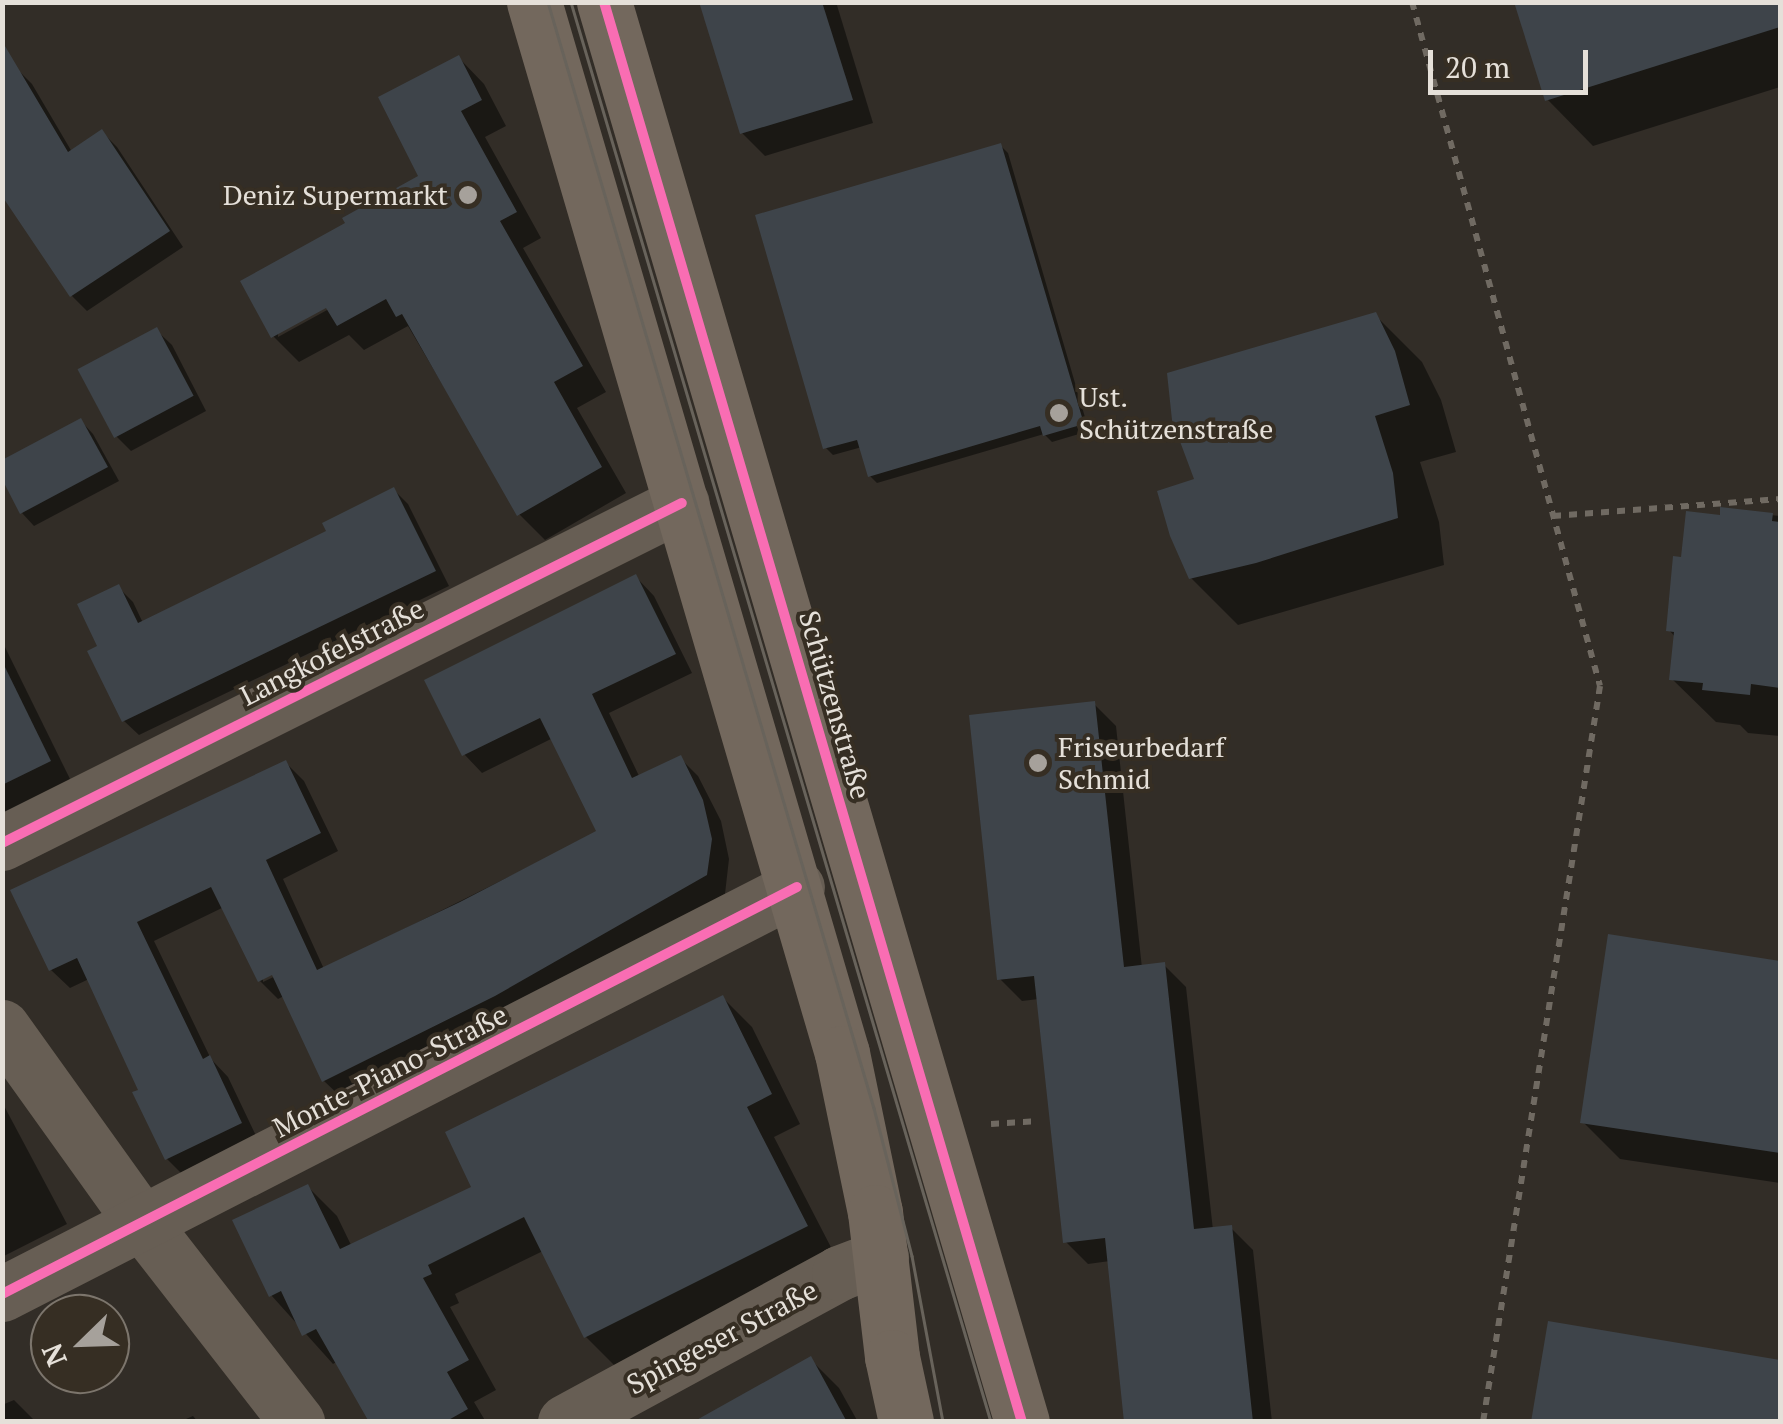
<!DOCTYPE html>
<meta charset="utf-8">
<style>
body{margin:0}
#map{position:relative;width:1783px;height:1424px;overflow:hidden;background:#322d27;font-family:"PT Serif",serif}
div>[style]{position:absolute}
.shadow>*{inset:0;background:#0007}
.building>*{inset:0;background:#3e444a;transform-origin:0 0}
.path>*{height:6px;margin-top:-3px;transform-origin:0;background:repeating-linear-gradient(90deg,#706a62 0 8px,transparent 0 16px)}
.street>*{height:55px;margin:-27.5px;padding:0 27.5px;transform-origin:27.5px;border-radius:27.5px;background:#675e54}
.secondary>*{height:55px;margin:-27.5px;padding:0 27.5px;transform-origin:27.5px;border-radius:27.5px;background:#73685d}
.tram>*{height:2.5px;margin:-1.25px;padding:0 1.25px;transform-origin:1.25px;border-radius:1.25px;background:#68635b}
.cycleway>*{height:10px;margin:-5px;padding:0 5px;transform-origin:5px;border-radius:5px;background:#f96db3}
.dots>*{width:28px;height:28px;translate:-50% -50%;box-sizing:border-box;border:5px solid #362e23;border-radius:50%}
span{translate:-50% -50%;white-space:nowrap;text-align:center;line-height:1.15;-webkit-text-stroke:8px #362e23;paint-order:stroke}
.poi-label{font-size:28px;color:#e5e0d9}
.right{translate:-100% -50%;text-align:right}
.left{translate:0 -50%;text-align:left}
.street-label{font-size:28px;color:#e5e0d9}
.frame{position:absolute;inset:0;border:5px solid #e5e0d9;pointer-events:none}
.north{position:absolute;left:30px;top:1294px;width:100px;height:100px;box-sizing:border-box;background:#362e23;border:2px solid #7c756c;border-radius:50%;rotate:247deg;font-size:28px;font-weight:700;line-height:40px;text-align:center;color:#e5e0d9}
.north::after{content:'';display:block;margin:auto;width:35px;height:45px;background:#a6a19b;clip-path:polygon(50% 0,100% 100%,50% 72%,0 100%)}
.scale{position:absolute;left:1428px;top:50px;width:160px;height:45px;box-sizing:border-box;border:5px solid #e5e0d9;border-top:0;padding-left:12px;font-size:30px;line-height:35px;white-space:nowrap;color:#e5e0d9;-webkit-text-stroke:8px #362e23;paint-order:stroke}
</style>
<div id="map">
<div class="shadow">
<i style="clip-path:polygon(702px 2px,836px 2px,873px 123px,765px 156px,742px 133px)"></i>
<i style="clip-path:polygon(1517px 2px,1780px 2px,1780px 87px,1593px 146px,1547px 99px)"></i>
<i style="clip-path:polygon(evenodd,459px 58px,484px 84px,506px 126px,485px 137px,541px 238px,523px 248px,606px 392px,577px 408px,626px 493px,545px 540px,519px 514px,408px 326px,364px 350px,349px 335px,299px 362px,273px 336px,349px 224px,422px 177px,459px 58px,336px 300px,338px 304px,278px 337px,278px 331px,336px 300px)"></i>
<i style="clip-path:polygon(16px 68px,32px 84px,72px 152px,102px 132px,117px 147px,183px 247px,87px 311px,72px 296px)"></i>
<i style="clip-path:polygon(1001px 146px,1008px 153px,1089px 431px,1052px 442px,1044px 434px,877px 483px,870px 476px,862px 447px,833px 455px,826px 448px)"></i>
<i style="clip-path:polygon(1375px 315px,1422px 362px,1441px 400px,1456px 452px,1420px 462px,1439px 522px,1444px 565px,1238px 625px,1191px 578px,1198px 480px)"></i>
<i style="clip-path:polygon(156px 330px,172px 345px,206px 411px,131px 451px,116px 436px)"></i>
<i style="clip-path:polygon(81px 421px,93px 434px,119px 481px,34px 526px,22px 513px)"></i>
<i style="clip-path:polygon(394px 490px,408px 504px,449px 586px,139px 735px,124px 721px,90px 652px,101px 647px,118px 587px,133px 602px,143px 623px,329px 532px)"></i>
<i style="clip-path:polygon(1723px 510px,1780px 516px,1780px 736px,1748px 733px,1740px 725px,1716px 722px,1672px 679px,1676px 638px,1669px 630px,1683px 559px,1722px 518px)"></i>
<i style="clip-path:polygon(evenodd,636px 577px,654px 596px,692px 673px,609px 713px,640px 778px,680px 758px,698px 776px,721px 821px,729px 859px,725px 894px,343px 1099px,324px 1081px,284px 996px,278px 999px,260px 981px,224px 907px,154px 941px,211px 1059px,228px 1077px,259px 1142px,185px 1177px,167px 1159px,142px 1091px,89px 979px,70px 988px,51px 970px,286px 763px,304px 781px,338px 851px,283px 879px,324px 969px,599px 832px,553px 738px,482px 773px,464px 754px,636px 577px,284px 972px,263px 982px,263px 977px,284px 972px)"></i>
<i style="clip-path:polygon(2px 641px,72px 783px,2px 818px)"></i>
<i style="clip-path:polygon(1094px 704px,1116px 726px,1142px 968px,1164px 965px,1186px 987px,1213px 1230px,1231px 1228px,1253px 1250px,1272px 1422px,1127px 1422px,1110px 1261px,1088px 1264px,1066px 1242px,1039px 999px,1022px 1001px,1000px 979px)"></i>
<i style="clip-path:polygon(1610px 937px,1780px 963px,1780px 1183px,1620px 1159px,1583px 1122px)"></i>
<i style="clip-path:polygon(723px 998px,752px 1027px,800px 1124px,774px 1137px,835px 1255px,615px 1366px,586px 1337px,543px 1251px,455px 1294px,459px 1303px,450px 1307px,496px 1390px,474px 1402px,486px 1422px,372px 1422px,338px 1361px,333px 1364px,271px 1295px,308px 1187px,337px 1216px,352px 1247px,475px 1188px)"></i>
<i style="clip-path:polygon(2px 1102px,67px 1224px,2px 1257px)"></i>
<i style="clip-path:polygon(810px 1359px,839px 1388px,858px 1422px,699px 1422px)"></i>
<i style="clip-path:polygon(14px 1400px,34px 1420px,34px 1422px,2px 1422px,2px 1405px)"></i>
<i style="clip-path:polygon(193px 1416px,198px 1422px,179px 1422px)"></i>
</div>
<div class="building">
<i style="clip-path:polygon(699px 2px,822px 2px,853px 100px,740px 134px)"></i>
<i style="clip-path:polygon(1514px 2px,1780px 2px,1780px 27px,1545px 101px)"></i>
<i style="clip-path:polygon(2px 41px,68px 152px,102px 129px,170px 231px,70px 297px,2px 196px)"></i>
<i style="clip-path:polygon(459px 55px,482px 100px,461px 111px,517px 212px,500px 221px,583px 366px,554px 382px,602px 467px,517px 516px,402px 314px,396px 317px,386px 299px,337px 326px,326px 308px,271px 338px,240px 281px,345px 223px,342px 218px,418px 176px,378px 97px)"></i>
<i style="clip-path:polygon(1001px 143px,1084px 424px,1043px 436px,1040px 426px,868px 477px,857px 440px,823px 449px,755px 215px)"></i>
<i style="clip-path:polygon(1376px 312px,1395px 351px,1410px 405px,1375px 416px,1393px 473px,1398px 518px,1256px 563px,1189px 579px,1170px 536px,1157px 491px,1194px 479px,1172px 420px,1167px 373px)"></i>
<i style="left:157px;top:327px;width:78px;height:90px;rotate:62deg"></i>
<i style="clip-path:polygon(81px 418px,108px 467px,20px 514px,2px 479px,2px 460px)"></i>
<i style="clip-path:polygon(394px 487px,436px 571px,122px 722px,87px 651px,97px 646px,77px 604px,119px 584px,138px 623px,326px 531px,322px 523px)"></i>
<i style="clip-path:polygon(1720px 507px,1773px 513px,1772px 521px,1780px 522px,1780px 688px,1751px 684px,1750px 695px,1702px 690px,1703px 683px,1669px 680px,1674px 632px,1666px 631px,1673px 556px,1681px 557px,1686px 511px,1720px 515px)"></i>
<i style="clip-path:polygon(636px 574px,676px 654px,592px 694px,632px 778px,681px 755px,703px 800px,712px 839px,707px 875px,495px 996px,322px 1082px,272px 975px,258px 982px,211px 887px,137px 922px,203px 1059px,210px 1055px,242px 1123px,165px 1160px,132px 1092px,138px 1090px,77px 958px,49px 971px,10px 890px,286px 760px,321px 833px,266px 860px,317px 970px,460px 902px,596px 831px,540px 718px,462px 756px,424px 680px)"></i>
<i style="clip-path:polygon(2px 661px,51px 761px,2px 785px)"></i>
<i style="clip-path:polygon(1095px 701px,1124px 967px,1165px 962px,1194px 1229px,1232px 1225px,1253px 1422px,1124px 1422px,1105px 1238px,1063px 1243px,1034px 976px,997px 980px,969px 715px)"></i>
<i style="clip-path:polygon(1608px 934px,1780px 961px,1780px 1153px,1580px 1123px)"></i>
<i style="clip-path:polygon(723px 995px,772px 1094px,747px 1107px,808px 1226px,584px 1338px,524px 1217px,428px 1265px,432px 1274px,423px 1278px,469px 1360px,447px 1372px,468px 1409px,445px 1422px,369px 1422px,316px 1329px,302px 1336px,281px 1291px,269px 1297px,232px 1220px,308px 1184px,340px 1249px,471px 1187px,445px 1132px)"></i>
<i style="clip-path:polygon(1548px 1321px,1780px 1360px,1780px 1422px,1531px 1422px)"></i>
<i style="clip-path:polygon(811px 1356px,847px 1422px,693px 1422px)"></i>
</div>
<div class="path">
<i style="left:1412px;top:2px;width:709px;rotate:74.63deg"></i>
<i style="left:1600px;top:686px;width:745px;rotate:99.03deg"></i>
<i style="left:1553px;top:516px;width:228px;rotate:-4.3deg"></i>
<i style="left:991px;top:1124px;width:47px;rotate:-3.7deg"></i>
</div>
<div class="street">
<i style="left:2px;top:843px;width:760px;rotate:-26.57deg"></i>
<i style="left:2px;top:1027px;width:242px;rotate:54.4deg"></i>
<i style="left:143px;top:1224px;width:251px;rotate:52.1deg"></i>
<i style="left:2px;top:1294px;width:893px;rotate:-27.11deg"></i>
<i style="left:565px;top:1422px;width:312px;rotate:-28.5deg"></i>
<i style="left:839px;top:1273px;width:45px;rotate:-20.9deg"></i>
</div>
<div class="secondary">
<i style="left:534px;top:2px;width:1095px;rotate:73.67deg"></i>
<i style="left:842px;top:1053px;width:162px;rotate:78.3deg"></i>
<i style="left:875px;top:1212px;width:146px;rotate:83.3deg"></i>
<i style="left:892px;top:1357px;width:66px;rotate:77.8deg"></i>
<i style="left:604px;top:2px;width:1480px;rotate:73.6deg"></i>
</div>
<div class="tram">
<i style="left:548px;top:2px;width:1153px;rotate:73.58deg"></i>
<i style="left:874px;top:1108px;width:153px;rotate:75.6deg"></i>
<i style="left:912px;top:1256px;width:169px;rotate:79.4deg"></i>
<i style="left:571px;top:2px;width:1481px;rotate:73.52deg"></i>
</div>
<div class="cycleway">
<i style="left:604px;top:2px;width:1480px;rotate:73.6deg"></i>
<i style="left:2px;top:843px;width:760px;rotate:-26.57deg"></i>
<i style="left:2px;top:1294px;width:893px;rotate:-27.11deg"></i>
</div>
<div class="dots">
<i style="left:468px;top:195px;background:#a6a19b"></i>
<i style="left:1059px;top:413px;background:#a6a19b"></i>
<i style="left:1038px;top:763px;background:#a6a19b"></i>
</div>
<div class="poi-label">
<span class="right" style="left:448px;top:195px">Deniz Supermarkt</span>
<span class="left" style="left:1079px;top:413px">Ust.<br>Schützenstraße</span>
<span class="left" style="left:1058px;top:763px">Friseurbedarf<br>Schmid</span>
</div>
<div class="street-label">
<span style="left:332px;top:652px;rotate:-27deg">Langkofelstraße</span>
<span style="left:835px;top:705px;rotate:74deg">Schützenstraße</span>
<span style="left:390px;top:1071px;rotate:-27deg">Monte-Piano-Straße</span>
<span style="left:722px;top:1337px;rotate:-28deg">Spingeser Straße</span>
</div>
<div class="frame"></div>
<div class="north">N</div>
<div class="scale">20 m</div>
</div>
